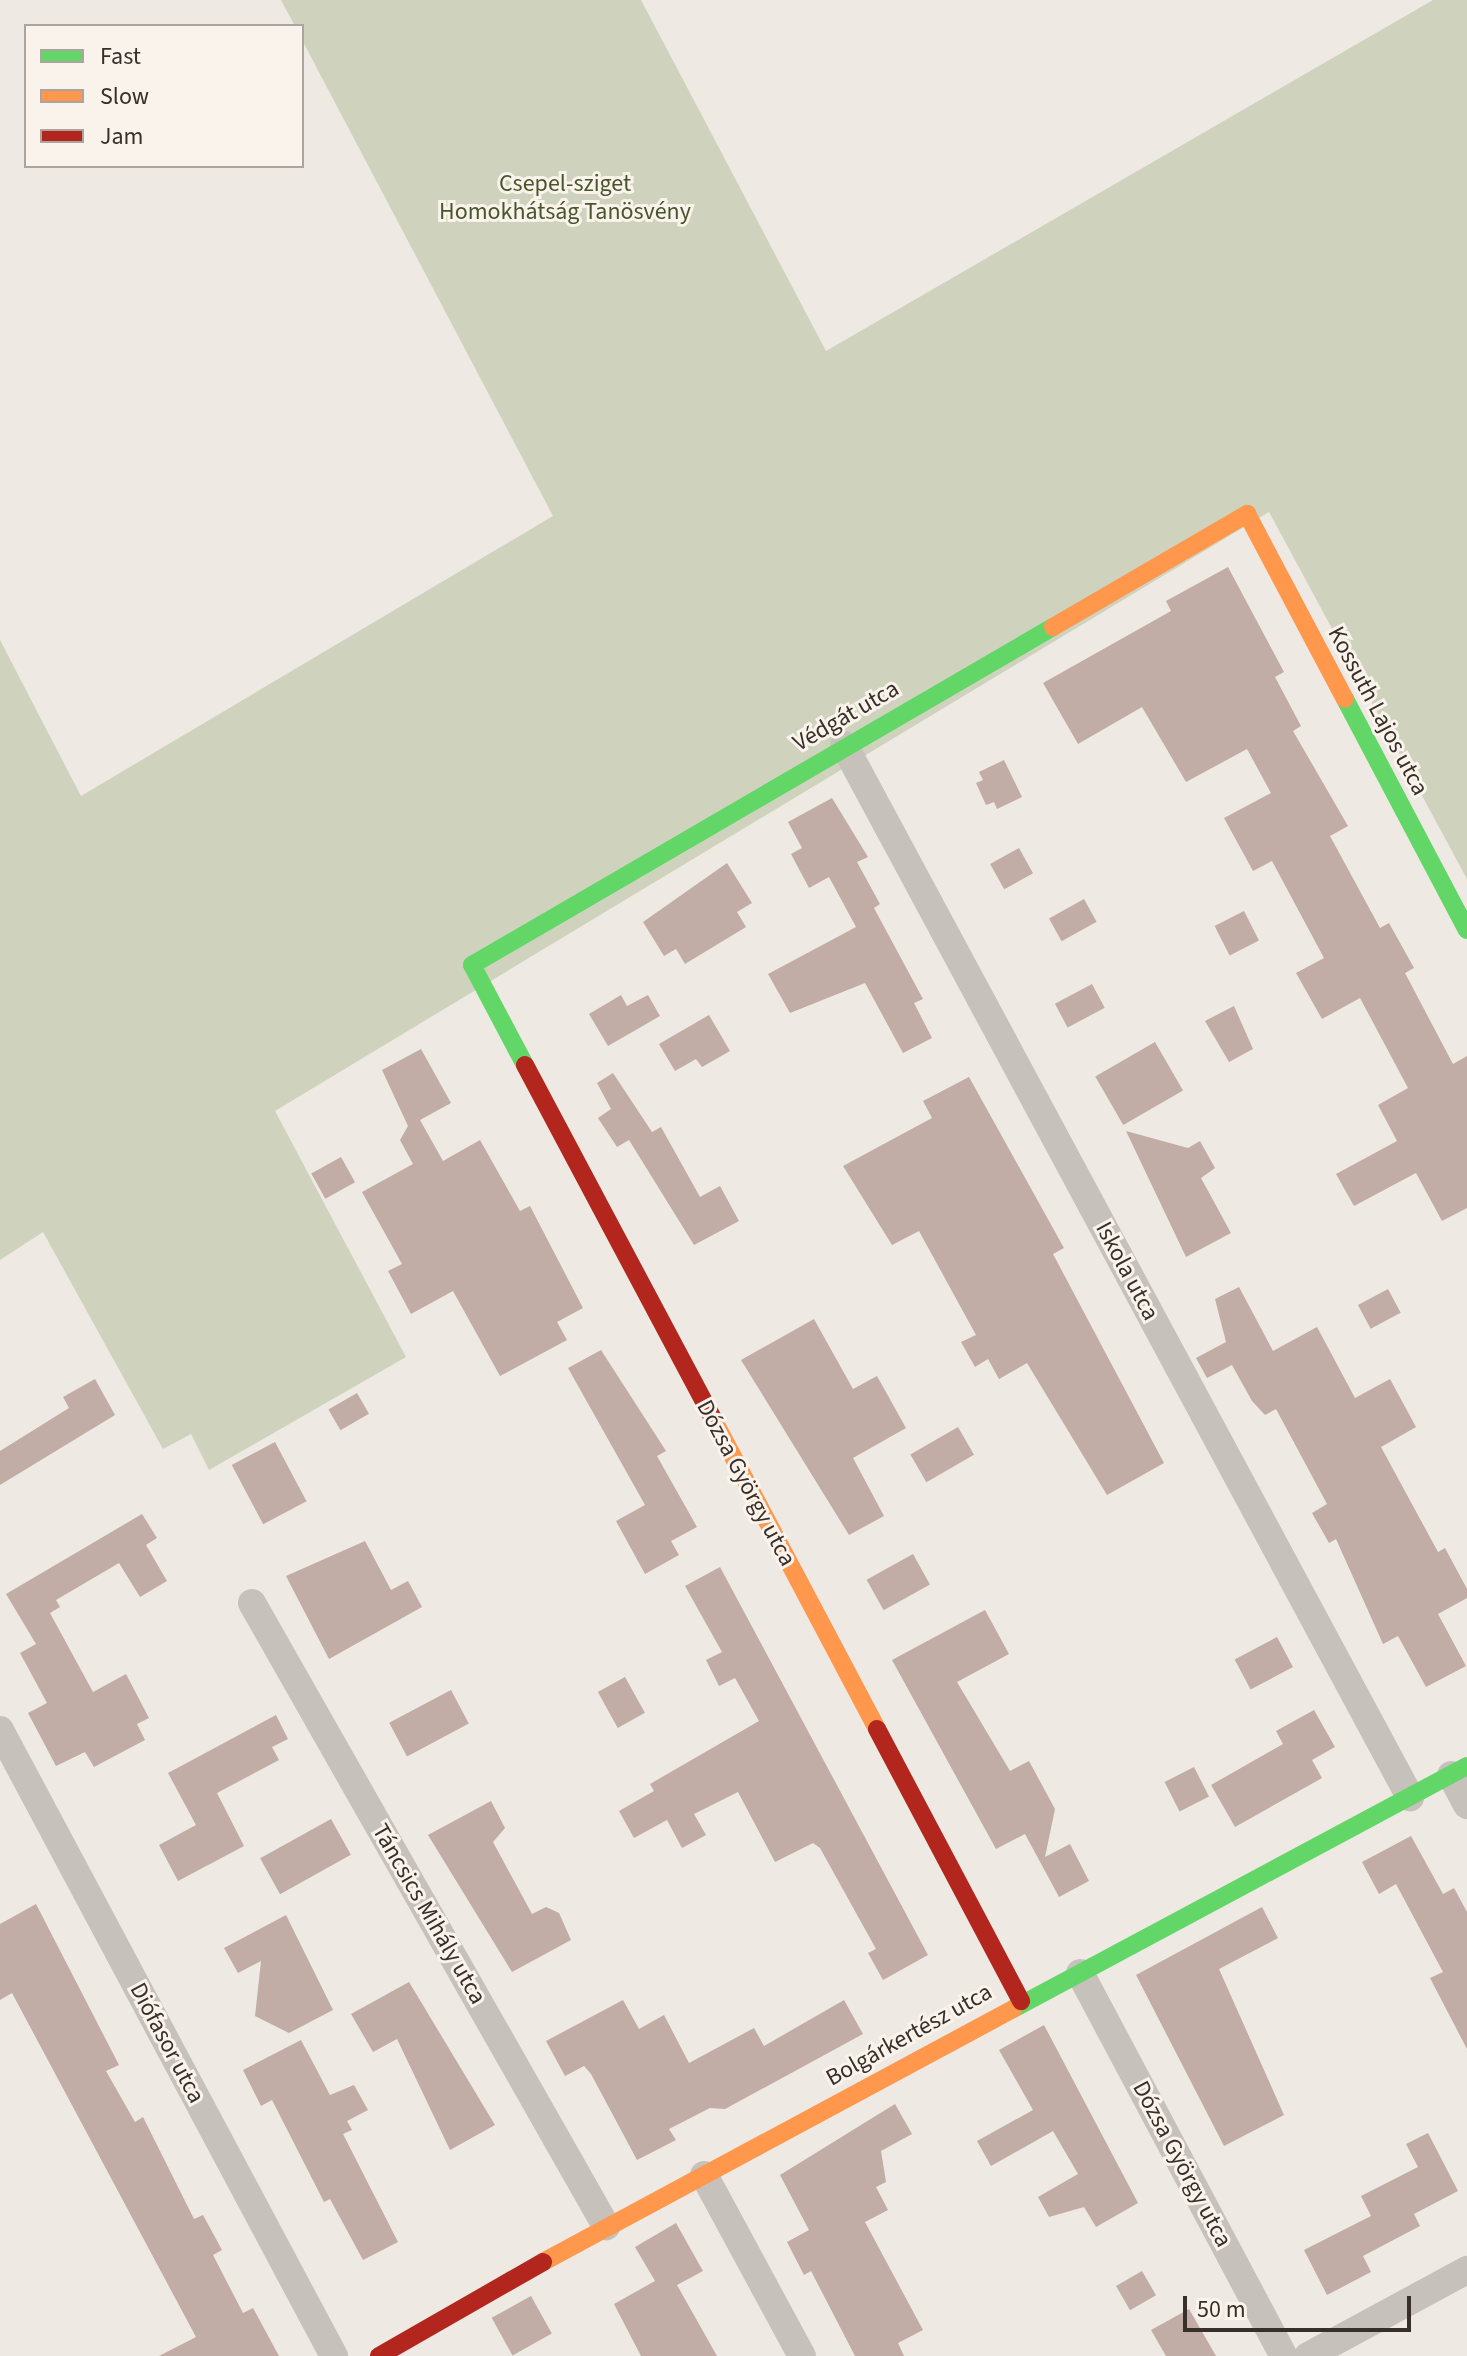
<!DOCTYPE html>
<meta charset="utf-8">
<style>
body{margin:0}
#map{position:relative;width:1467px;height:2356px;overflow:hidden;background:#eee9e3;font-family:"Source Sans 3",sans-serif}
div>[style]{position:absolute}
.green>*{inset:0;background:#cfd3be}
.building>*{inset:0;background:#c1ada5;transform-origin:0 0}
.street>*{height:28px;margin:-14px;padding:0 14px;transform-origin:14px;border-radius:14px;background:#c7c1bc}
.fast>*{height:18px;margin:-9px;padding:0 9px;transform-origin:9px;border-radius:9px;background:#63d668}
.slow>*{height:18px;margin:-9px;padding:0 9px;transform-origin:9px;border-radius:9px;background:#ff974d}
.jam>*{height:18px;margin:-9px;padding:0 9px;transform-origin:9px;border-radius:9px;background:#b3261e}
span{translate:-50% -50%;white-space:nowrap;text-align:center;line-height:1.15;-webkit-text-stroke:6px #faf3eb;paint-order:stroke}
.park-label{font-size:24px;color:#48562e}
.street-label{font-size:24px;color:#382e2a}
.legend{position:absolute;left:24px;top:24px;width:280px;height:144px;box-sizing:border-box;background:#faf3eb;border:2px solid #aca49e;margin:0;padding:10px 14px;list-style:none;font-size:24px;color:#382e2a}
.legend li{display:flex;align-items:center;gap:16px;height:40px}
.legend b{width:40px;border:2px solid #aca49e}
.scale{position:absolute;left:1183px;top:2296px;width:228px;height:36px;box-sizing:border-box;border:4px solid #382e2a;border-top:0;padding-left:10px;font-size:24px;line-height:28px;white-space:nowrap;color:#382e2a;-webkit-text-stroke:6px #faf3eb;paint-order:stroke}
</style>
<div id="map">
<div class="green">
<i style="clip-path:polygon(281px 0,641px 0,826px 351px,1433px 0,1467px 0,1467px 879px,1269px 512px,275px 1111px,406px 1357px,209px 1470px,191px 1434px,163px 1449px,43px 1232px,0 1260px,0 640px,81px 796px,553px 516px,302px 40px,302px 26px,295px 26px)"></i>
</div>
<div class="building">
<i style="clip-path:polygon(1228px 567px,1284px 672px,1275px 677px,1301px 726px,1293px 731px,1348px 826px,1330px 836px,1380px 928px,1389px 923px,1414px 968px,1405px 973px,1453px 1064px,1467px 1056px,1467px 1208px,1442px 1221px,1416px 1173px,1354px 1206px,1336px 1174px,1397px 1141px,1378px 1105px,1408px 1088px,1360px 998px,1322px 1019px,1296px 973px,1324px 958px,1272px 861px,1253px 871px,1224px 818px,1271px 793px,1247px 749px,1186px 782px,1142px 707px,1078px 744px,1043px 683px,1171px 611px,1166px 601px)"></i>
<i style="clip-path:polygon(1004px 760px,1022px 797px,997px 809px,994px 802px,986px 805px,976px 783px,983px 780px,979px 772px)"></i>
<i style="clip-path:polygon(832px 798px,868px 857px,857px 862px,880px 904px,874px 908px,923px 999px,914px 1003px,932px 1038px,903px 1053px,865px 983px,790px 1013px,768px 974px,856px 927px,829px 877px,809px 888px,791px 854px,802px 848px,788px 822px)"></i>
<i style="left:1019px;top:848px;width:29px;height:33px;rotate:61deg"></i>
<i style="clip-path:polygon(727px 863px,752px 903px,737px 912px,746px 927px,685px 964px,676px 949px,664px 956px,643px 922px)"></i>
<i style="left:1084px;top:899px;width:26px;height:40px;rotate:61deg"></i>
<i style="left:1244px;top:911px;width:33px;height:33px;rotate:63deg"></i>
<i style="left:1092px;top:984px;width:27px;height:42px;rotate:62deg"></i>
<i style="clip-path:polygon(621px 995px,627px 1006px,648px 995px,660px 1016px,608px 1046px,589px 1014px)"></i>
<i style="clip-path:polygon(1234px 1006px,1253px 1049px,1229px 1062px,1205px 1021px)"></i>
<i style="clip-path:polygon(709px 1015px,730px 1051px,702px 1067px,696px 1059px,675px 1071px,659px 1044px)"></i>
<i style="left:1155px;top:1042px;width:56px;height:69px;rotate:60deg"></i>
<i style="clip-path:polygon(421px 1049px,451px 1103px,420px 1120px,443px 1161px,480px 1140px,520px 1211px,530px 1206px,583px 1308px,557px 1322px,567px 1340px,500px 1376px,453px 1291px,411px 1314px,388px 1271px,402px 1264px,362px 1192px,413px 1164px,400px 1140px,408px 1126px,382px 1070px)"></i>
<i style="clip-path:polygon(613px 1073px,652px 1132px,661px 1127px,700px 1197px,720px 1186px,739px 1221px,694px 1245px,629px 1140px,617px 1147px,598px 1118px,611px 1109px,597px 1083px)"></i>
<i style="clip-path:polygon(969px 1077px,1064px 1248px,1053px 1254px,1164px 1463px,1107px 1495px,1027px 1363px,999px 1379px,988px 1359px,975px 1367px,961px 1342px,976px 1335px,919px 1231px,892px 1245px,843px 1166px,932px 1118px,923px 1101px)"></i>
<i style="clip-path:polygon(1126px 1131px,1188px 1148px,1200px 1141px,1215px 1168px,1201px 1178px,1231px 1233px,1186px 1257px)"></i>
<i style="left:341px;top:1157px;width:29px;height:34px;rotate:61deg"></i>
<i style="clip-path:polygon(1239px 1287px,1273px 1351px,1317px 1327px,1355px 1398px,1390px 1379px,1416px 1427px,1381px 1447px,1438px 1552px,1445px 1548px,1467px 1589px,1467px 1598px,1438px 1614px,1466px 1666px,1426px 1687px,1398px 1636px,1383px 1644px,1336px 1539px,1329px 1543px,1312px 1513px,1327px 1504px,1276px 1409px,1265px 1415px,1252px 1401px,1232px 1365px,1207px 1378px,1196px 1358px,1226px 1342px,1215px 1299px)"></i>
<i style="left:1388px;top:1289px;width:27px;height:34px;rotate:62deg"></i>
<i style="clip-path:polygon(814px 1319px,853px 1389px,877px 1376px,906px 1428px,853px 1458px,884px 1516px,849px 1535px,741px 1360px)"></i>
<i style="clip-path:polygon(601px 1350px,666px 1451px,657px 1456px,697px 1527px,671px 1541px,679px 1555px,645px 1574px,616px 1521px,645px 1505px,568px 1368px)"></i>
<i style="clip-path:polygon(95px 1379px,115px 1415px,0 1485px,0 1451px,69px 1408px,63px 1397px)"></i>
<i style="left:357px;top:1393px;width:24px;height:33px;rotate:60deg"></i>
<i style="left:958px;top:1427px;width:32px;height:55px;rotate:60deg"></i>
<i style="left:275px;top:1442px;width:67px;height:49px;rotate:62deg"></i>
<i style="clip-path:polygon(142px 1514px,157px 1538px,146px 1545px,167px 1581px,140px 1597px,119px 1563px,56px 1600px,60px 1607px,50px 1613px,93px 1692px,126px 1674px,149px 1718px,137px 1724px,145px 1740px,94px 1767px,85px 1752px,56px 1766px,28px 1713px,47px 1703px,20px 1653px,36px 1644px,6px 1594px)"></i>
<i style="clip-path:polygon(365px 1541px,391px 1590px,408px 1581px,422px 1607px,329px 1659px,286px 1576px)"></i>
<i style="left:913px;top:1554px;width:35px;height:53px;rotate:61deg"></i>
<i style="clip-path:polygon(720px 1567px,928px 1955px,883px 1980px,868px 1953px,876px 1949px,820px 1848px,813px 1843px,775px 1862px,738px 1792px,694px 1814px,706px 1835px,682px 1848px,667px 1820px,634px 1838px,619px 1811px,654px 1791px,650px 1784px,759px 1721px,735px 1678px,719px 1686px,706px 1660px,722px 1652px,685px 1586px)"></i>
<i style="clip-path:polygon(985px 1610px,1009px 1654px,957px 1682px,1010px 1771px,1029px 1761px,1055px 1809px,1045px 1857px,1070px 1844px,1089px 1881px,1059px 1897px,1025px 1834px,996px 1849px,892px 1660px)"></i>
<i style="left:1277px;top:1637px;width:34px;height:48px;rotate:62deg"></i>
<i style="left:625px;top:1677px;width:41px;height:31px;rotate:61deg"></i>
<i style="left:451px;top:1690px;width:38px;height:70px;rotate:62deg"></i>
<i style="clip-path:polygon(1314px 1710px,1335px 1747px,1312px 1760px,1322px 1778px,1235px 1827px,1211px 1785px,1283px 1744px,1276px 1731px)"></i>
<i style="clip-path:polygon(276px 1715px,288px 1739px,272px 1747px,279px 1760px,217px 1793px,244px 1846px,178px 1881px,159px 1845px,196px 1825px,168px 1773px)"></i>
<i style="left:1194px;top:1767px;width:33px;height:33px;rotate:63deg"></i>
<i style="clip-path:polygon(491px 1801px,505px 1828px,493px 1842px,532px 1914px,546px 1907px,559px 1913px,571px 1940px,512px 1972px,428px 1835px)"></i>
<i style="left:331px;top:1819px;width:41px;height:81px;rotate:61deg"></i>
<i style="clip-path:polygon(1411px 1836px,1443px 1894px,1454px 1888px,1467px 1912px,1467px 2049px,1430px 1978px,1443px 1972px,1396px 1884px,1379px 1894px,1362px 1862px)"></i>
<i style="clip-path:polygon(36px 1904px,119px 2065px,106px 2071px,135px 2122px,143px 2117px,194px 2219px,203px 2215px,222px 2250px,213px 2255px,243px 2313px,253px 2308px,279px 2356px,159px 2356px,196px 2337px,12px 1993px,0 2000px,0 1924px)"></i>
<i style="clip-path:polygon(1262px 1907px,1278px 1938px,1219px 1969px,1284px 2115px,1224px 2146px,1136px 1975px)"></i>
<i style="clip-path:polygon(286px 1915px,333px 2010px,289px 2033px,255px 2016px,261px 1961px,238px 1973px,224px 1948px)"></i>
<i style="clip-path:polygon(409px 1982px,495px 2125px,450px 2150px,397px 2039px,373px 2052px,351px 2014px)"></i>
<i style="clip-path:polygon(623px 2000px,639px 2029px,664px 2015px,689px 2063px,754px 2028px,764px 2046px,844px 2000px,863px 2034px,725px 2109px,710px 2108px,669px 2129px,676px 2140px,637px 2160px,591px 2074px,584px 2066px,565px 2076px,546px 2041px)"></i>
<i style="clip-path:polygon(1044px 2025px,1138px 2203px,1096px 2227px,1084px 2207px,1049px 2217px,1038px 2197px,1078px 2174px,1053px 2131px,991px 2166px,977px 2141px,1033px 2110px,999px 2050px)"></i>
<i style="clip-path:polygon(301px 2040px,330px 2095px,354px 2085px,368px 2110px,347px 2121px,352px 2130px,343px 2134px,398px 2242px,363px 2260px,330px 2199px,324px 2202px,272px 2100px,261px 2106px,243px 2070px)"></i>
<i style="clip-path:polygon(895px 2104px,912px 2134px,881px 2151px,886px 2182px,876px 2187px,888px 2210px,865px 2222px,923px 2330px,898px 2343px,904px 2356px,855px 2356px,811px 2271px,804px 2275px,787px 2242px,809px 2230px,780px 2175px)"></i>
<i style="clip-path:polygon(1428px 2133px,1458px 2191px,1414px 2214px,1420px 2226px,1363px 2256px,1371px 2272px,1327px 2295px,1304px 2250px,1371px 2216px,1361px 2196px,1418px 2167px,1406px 2144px)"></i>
<i style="clip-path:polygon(676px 2223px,703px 2271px,677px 2285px,717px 2356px,641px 2356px,614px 2304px,655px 2281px,635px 2247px)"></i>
<i style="left:1142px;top:2271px;width:28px;height:30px;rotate:60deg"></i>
<i style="left:531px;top:2296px;width:43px;height:45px;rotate:61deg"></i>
<i style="clip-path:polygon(1189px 2309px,1216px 2356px,1166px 2356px,1151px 2330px)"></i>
</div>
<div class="street">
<i style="left:844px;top:745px;width:1195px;rotate:61.72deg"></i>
<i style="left:252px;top:1603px;width:717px;rotate:60.39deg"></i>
<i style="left:0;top:1730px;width:710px;rotate:61.92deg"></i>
<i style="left:1451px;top:1775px;width:34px;rotate:62deg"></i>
<i style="left:1080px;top:1973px;width:434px;rotate:62deg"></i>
<i style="left:704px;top:2175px;width:206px;rotate:61.6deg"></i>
<i style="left:1308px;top:2356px;width:181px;rotate:-28.4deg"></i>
</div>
<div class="fast">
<i style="left:1345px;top:699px;width:261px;rotate:62.2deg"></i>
<i style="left:525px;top:1065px;width:113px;rotate:-117.9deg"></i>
<i style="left:472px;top:965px;width:672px;rotate:-30.19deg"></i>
<i style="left:1013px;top:2009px;width:515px;rotate:-28.16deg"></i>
</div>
<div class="slow">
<i style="left:1053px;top:627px;width:225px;rotate:-30.2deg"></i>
<i style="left:1247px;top:514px;width:209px;rotate:62.1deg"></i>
<i style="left:713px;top:1419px;width:351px;rotate:62.1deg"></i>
<i style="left:543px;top:2262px;width:534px;rotate:-28.29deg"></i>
</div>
<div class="jam">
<i style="left:525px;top:1065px;width:401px;rotate:62deg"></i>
<i style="left:877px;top:1729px;width:308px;rotate:62.1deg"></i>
<i style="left:379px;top:2356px;width:189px;rotate:-29.8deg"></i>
</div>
<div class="park-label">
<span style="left:565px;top:198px">Csepel-sziget<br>Homokhátság Tanösvény</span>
</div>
<div class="street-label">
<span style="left:1378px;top:711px;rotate:62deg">Kossuth Lajos utca</span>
<span style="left:846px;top:716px;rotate:-30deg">Védgát utca</span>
<span style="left:1127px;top:1271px;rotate:62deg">Iskola utca</span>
<span style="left:746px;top:1483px;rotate:62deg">Dózsa György utca</span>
<span style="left:429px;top:1914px;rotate:60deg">Táncsics Mihály utca</span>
<span style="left:909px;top:2035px;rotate:-29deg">Bolgárkertész utca</span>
<span style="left:167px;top:2043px;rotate:62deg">Diófasor utca</span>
<span style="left:1182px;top:2164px;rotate:62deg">Dózsa György utca</span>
</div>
<ul class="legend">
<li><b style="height:10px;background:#63d668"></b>Fast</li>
<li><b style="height:10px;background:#ff974d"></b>Slow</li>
<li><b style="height:10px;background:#b3261e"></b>Jam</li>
</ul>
<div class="scale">50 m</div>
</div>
